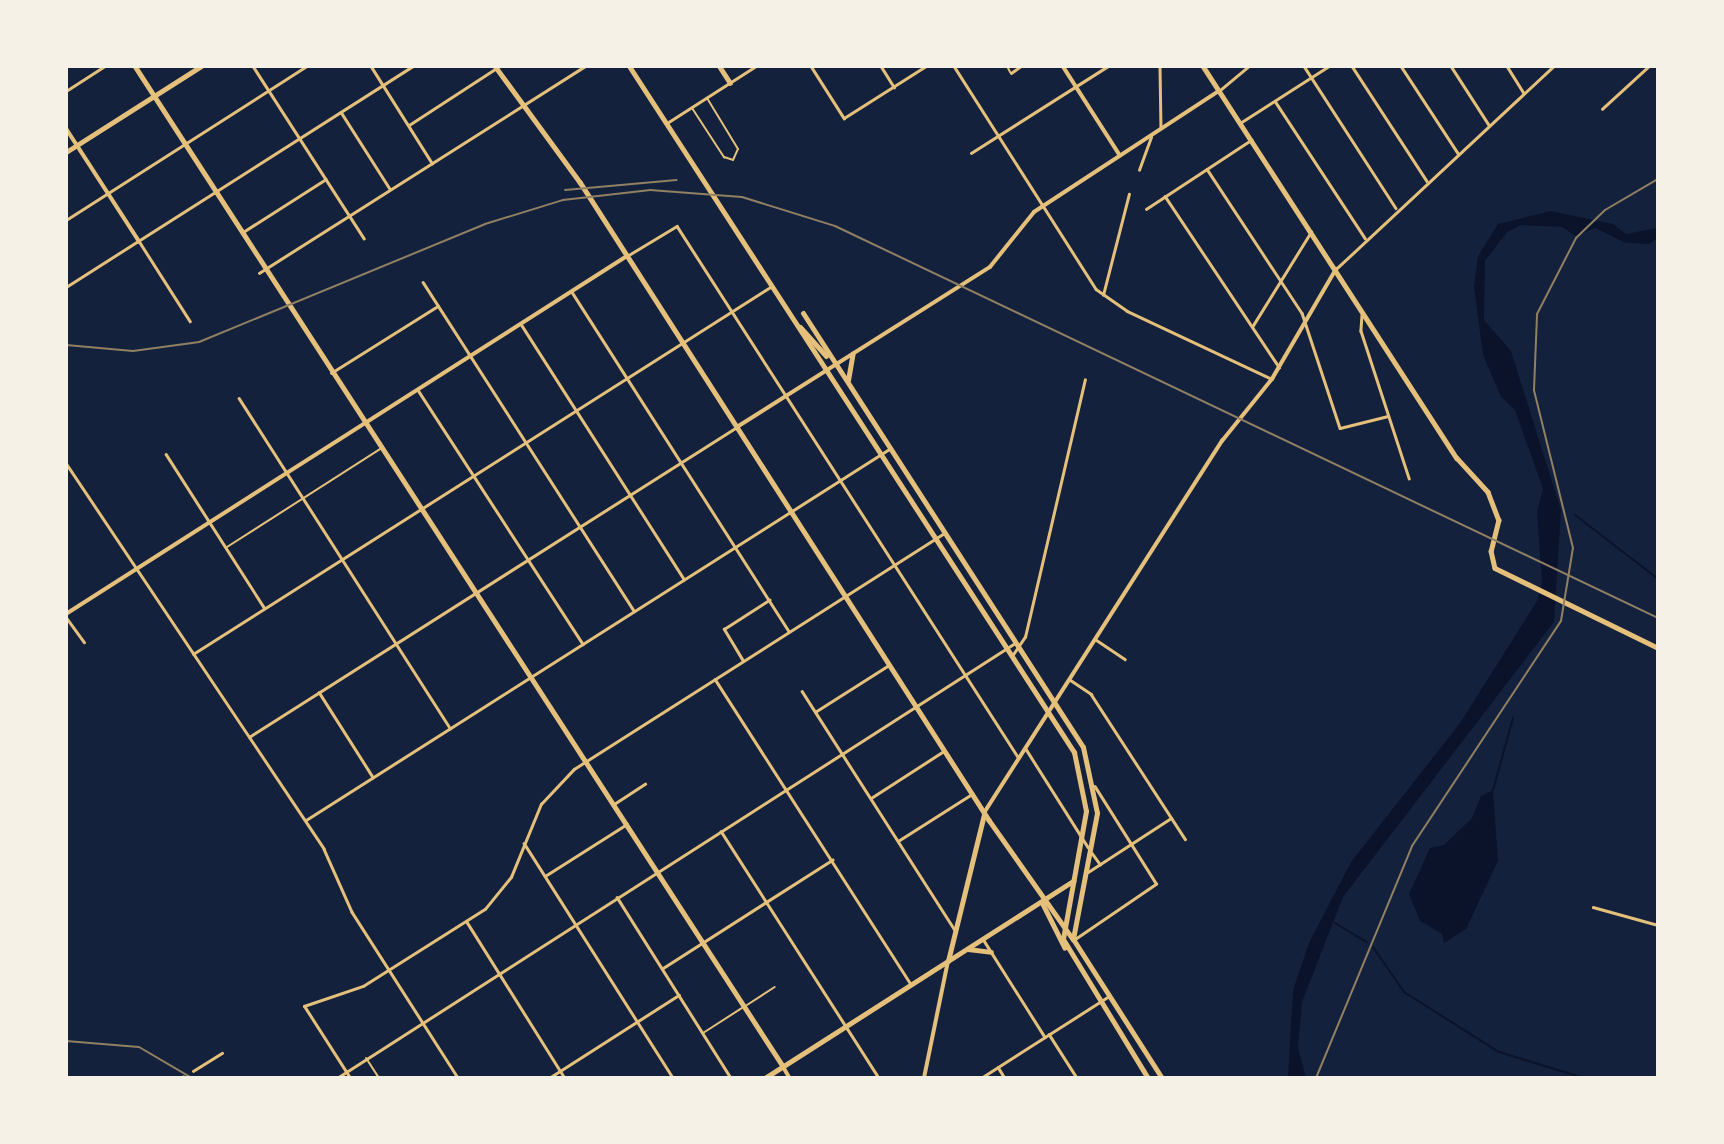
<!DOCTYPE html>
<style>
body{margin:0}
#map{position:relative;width:1724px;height:1144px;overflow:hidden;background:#14213d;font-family:Karla,sans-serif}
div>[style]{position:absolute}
.water>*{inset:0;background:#0b132b}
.stream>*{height:2px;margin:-1px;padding:0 1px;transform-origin:1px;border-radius:1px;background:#0b132b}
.service>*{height:2px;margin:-1px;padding:0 1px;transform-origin:1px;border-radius:1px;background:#e5c07b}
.minor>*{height:2.5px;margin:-1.25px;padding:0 1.25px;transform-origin:1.25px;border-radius:1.25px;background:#e5c07b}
.tertiary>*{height:3.5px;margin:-1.75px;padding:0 1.75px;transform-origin:1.75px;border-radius:1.75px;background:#e5c07b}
.secondary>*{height:4.5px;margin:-2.25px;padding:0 2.25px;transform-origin:2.25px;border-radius:2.25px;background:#e5c07b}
.primary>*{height:5px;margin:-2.5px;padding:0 2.5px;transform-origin:2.5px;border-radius:2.5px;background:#e5c07b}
.rail>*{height:2px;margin:-1px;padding:0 1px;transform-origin:1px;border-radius:1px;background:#918062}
span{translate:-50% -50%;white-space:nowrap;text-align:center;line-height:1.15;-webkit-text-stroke:6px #f6f1e7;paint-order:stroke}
.frame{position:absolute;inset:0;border:68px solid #f6f1e7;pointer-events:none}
</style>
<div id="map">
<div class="water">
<i style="clip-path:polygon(1551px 211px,1613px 224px,1626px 234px,1657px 228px,1657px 239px,1649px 244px,1626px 243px,1595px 228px,1576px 236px,1562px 227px,1521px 225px,1507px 232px,1485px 261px,1484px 320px,1511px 351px,1561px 510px,1554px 622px,1343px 897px,1302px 1002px,1298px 1048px,1306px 1077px,1288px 1078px,1293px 990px,1309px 943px,1351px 862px,1460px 723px,1537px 601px,1542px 583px,1537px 512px,1543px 489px,1515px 410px,1501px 397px,1483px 355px,1474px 287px,1478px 256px,1498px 224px)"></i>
<i style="clip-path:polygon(1493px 790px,1498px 861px,1466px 929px,1444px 943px,1442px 934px,1420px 921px,1409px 894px,1430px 848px,1444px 845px,1472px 818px,1481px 796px)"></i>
</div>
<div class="stream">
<i style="left:1575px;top:515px;width:105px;rotate:37.6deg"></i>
<i style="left:1493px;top:790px;width:75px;rotate:-74.5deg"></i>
<i style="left:1335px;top:923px;width:37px;rotate:31deg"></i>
<i style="left:1373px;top:947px;width:55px;rotate:55.4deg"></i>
<i style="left:1404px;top:992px;width:112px;rotate:32.3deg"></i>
<i style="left:1499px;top:1052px;width:89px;rotate:17deg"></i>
</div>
<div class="service">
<i style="left:1007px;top:66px;width:7px;rotate:63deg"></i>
<i style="left:692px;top:108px;width:59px;rotate:56.9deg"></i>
<i style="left:724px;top:157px;width:9px;rotate:18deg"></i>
<i style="left:733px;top:160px;width:12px;rotate:-66deg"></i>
<i style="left:738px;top:149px;width:60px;rotate:-121.3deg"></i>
<i style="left:227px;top:547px;width:182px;rotate:-32.6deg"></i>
<i style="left:747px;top:1005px;width:33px;rotate:-33deg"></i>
<i style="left:703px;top:1033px;width:46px;rotate:-32.7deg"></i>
<i style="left:366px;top:1058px;width:24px;rotate:57deg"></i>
</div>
<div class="minor">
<i style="left:253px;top:66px;width:205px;rotate:57.2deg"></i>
<i style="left:371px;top:66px;width:115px;rotate:57.8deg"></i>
<i style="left:811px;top:66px;width:62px;rotate:57.6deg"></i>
<i style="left:844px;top:118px;width:97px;rotate:-32.4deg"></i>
<i style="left:881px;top:66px;width:25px;rotate:58deg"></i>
<i style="left:954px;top:66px;width:264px;rotate:57.5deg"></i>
<i style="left:1096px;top:289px;width:38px;rotate:35deg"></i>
<i style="left:1127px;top:311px;width:160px;rotate:25.1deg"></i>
<i style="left:1160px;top:66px;width:62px;rotate:89.1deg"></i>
<i style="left:1304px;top:66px;width:169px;rotate:57.1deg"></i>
<i style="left:1352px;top:66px;width:137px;rotate:56.9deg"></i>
<i style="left:1401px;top:66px;width:104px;rotate:56.8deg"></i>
<i style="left:1451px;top:66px;width:70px;rotate:57.2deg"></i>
<i style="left:1507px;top:66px;width:32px;rotate:58deg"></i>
<i style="left:1011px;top:73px;width:12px;rotate:-35deg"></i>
<i style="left:66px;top:91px;width:46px;rotate:-32.7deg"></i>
<i style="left:1219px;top:91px;width:39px;rotate:-40deg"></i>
<i style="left:1275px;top:101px;width:164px;rotate:56.7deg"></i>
<i style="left:1602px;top:109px;width:64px;rotate:-42.5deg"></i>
<i style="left:341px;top:112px;width:91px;rotate:57.5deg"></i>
<i style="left:667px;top:123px;width:106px;rotate:-32.6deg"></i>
<i style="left:1240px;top:123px;width:106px;rotate:-32.6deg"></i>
<i style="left:409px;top:125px;width:108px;rotate:-33deg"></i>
<i style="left:971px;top:153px;width:162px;rotate:-32.4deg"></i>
<i style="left:1207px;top:169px;width:173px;rotate:56.6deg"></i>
<i style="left:1302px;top:313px;width:121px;rotate:71.7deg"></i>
<i style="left:1340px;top:428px;width:49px;rotate:-14deg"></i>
<i style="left:1139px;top:170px;width:35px;rotate:-70deg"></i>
<i style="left:1165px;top:196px;width:206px;rotate:56.3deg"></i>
<i style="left:1146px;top:209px;width:126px;rotate:-33.3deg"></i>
<i style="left:66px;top:220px;width:286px;rotate:-32.6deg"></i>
<i style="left:243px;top:232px;width:98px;rotate:-32.6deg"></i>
<i style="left:139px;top:241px;width:95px;rotate:57.5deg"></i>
<i style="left:627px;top:256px;width:58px;rotate:-31deg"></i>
<i style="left:677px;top:226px;width:631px;rotate:57.29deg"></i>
<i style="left:1336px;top:269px;width:298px;rotate:-43deg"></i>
<i style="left:259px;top:273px;width:386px;rotate:-32.4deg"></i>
<i style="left:423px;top:282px;width:391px;rotate:57.3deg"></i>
<i style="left:66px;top:287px;width:411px;rotate:-32.5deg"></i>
<i style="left:572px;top:292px;width:403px;rotate:57.4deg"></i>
<i style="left:1103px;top:295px;width:104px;rotate:-75.6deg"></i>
<i style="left:1362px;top:315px;width:16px;rotate:94deg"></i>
<i style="left:1361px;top:331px;width:155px;rotate:71.9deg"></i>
<i style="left:521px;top:324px;width:303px;rotate:57.4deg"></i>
<i style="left:1252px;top:327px;width:112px;rotate:-58.2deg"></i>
<i style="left:331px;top:373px;width:126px;rotate:-32.1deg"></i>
<i style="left:418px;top:390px;width:303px;rotate:57deg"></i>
<i style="left:239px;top:398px;width:392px;rotate:57.4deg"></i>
<i style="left:166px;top:454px;width:182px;rotate:57.4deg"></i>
<i style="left:66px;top:463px;width:464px;rotate:56.2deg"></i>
<i style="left:324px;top:849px;width:69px;rotate:66deg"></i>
<i style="left:352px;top:912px;width:197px;rotate:57.4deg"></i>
<i style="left:66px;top:617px;width:31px;rotate:54deg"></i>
<i style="left:1095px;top:639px;width:36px;rotate:34deg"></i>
<i style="left:193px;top:654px;width:686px;rotate:-32.44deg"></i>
<i style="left:1012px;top:656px;width:23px;rotate:-56deg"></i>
<i style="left:1025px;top:637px;width:264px;rotate:-76.9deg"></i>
<i style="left:743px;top:661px;width:37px;rotate:-121deg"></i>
<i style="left:724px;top:629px;width:54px;rotate:-32.8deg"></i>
<i style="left:715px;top:679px;width:363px;rotate:57.3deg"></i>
<i style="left:1069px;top:679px;width:27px;rotate:34deg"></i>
<i style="left:1091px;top:694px;width:173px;rotate:57deg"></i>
<i style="left:802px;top:691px;width:284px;rotate:57.4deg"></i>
<i style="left:319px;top:692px;width:101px;rotate:57.6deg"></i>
<i style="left:815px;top:712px;width:88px;rotate:-32.4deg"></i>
<i style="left:249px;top:737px;width:578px;rotate:-32.43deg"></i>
<i style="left:1026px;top:749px;width:116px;rotate:57.7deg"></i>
<i style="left:871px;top:798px;width:87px;rotate:-32.8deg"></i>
<i style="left:614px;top:804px;width:37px;rotate:-33deg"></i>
<i style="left:306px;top:820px;width:693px;rotate:-32.45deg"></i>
<i style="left:721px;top:831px;width:293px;rotate:57.4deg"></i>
<i style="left:898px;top:841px;width:88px;rotate:-32.4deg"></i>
<i style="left:524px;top:843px;width:278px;rotate:57.6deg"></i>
<i style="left:1092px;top:853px;width:14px;rotate:54deg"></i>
<i style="left:1088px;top:872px;width:99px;rotate:-33deg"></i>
<i style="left:545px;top:876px;width:97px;rotate:-32.4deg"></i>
<i style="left:617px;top:897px;width:214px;rotate:57.8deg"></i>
<i style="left:1593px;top:907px;width:67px;rotate:15.5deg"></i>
<i style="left:467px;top:922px;width:184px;rotate:57.9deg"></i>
<i style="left:983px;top:939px;width:116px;rotate:57.7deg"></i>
<i style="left:1075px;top:939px;width:98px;rotate:-34.2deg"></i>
<i style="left:1156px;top:884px;width:115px;rotate:-122.2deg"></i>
<i style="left:663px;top:968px;width:201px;rotate:-32.6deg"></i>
<i style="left:1049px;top:1034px;width:52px;rotate:57.5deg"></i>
<i style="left:998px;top:1067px;width:13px;rotate:58deg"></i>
<i style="left:193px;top:1071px;width:34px;rotate:-32deg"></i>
<i style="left:183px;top:1078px;width:1px;rotate:-90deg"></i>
<i style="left:337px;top:1078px;width:806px;rotate:-32.68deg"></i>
<i style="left:350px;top:1078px;width:85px;rotate:-122.6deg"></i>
<i style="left:304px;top:1006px;width:62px;rotate:-18.7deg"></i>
<i style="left:363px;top:986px;width:144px;rotate:-32.3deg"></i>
<i style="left:485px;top:909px;width:41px;rotate:-50.9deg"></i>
<i style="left:511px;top:877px;width:79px;rotate:-67.7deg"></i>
<i style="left:541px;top:804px;width:48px;rotate:-46.7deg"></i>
<i style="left:574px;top:769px;width:440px;rotate:-32.5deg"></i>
<i style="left:549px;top:1078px;width:154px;rotate:-32.6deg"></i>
<i style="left:981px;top:1078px;width:152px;rotate:-32.6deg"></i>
</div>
<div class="tertiary">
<i style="left:1063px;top:66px;width:106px;rotate:57.4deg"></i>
<i style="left:66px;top:128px;width:135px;rotate:57.1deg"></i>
<i style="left:737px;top:427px;width:299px;rotate:-32.3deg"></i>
<i style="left:990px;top:267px;width:70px;rotate:-51.3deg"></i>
<i style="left:1034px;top:212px;width:221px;rotate:-33.2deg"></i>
<i style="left:66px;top:614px;width:665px;rotate:-32.54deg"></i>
<i style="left:984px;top:813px;width:442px;rotate:-57.4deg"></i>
<i style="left:1222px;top:441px;width:80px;rotate:-51.1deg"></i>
<i style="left:1272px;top:379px;width:127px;rotate:-59.8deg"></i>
<i style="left:783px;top:1066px;width:14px;rotate:60deg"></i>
<i style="left:924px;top:1078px;width:119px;rotate:-78.4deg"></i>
</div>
<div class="secondary">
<i style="left:135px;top:66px;width:1192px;rotate:57.06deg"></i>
<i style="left:495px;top:66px;width:144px;rotate:53.8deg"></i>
<i style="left:580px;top:182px;width:758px;rotate:57.34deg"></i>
<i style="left:989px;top:820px;width:146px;rotate:54.8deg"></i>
<i style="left:1203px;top:66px;width:467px;rotate:57.1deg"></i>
<i style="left:1457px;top:458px;width:46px;rotate:47.6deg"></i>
<i style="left:1488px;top:492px;width:30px;rotate:69deg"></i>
<i style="left:1499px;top:520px;width:32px;rotate:104deg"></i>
<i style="left:1491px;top:551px;width:17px;rotate:77deg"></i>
<i style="left:1495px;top:568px;width:182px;rotate:26.1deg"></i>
<i style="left:1042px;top:902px;width:51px;rotate:63.4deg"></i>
<i style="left:968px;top:949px;width:23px;rotate:7deg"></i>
<i style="left:948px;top:961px;width:151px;rotate:-76.2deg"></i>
<i style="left:765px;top:1078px;width:366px;rotate:-32.6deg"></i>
</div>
<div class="primary">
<i style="left:629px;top:66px;width:818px;rotate:57.03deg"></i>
<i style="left:1074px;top:752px;width:60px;rotate:78.5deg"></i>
<i style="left:1086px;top:811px;width:130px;rotate:100.2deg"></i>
<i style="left:1063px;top:939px;width:163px;rotate:58.6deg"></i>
<i style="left:719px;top:66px;width:20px;rotate:57deg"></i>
<i style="left:66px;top:152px;width:160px;rotate:-32.5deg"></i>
<i style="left:803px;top:313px;width:516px;rotate:57.17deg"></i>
<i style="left:1083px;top:747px;width:67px;rotate:78deg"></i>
<i style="left:1097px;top:813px;width:128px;rotate:100.8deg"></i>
<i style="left:1073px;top:939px;width:165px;rotate:57.4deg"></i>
<i style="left:800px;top:327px;width:39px;rotate:48deg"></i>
<i style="left:848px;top:380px;width:27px;rotate:-80deg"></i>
</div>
<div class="rail">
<i style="left:565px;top:190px;width:112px;rotate:-5.1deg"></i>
<i style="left:66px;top:345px;width:67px;rotate:5.1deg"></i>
<i style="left:133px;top:351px;width:67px;rotate:-7.8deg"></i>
<i style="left:199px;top:342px;width:309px;rotate:-22.4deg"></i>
<i style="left:485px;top:224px;width:82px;rotate:-17.1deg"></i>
<i style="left:563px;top:200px;width:88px;rotate:-6.6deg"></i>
<i style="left:650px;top:190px;width:92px;rotate:4.4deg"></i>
<i style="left:742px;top:197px;width:97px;rotate:17.3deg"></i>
<i style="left:835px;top:226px;width:912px;rotate:25.47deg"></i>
<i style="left:66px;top:1041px;width:73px;rotate:4.7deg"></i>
<i style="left:139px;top:1047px;width:61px;rotate:30.3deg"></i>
<i style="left:1316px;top:1078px;width:251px;rotate:-67.5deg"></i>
<i style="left:1412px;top:846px;width:270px;rotate:-56.5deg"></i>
<i style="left:1561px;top:621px;width:74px;rotate:-80.7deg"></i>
<i style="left:1573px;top:548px;width:163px;rotate:-103.9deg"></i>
<i style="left:1534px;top:390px;width:76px;rotate:-87.7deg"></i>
<i style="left:1537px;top:314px;width:85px;rotate:-62.8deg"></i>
<i style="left:1576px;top:238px;width:40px;rotate:-44deg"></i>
<i style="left:1605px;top:210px;width:61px;rotate:-30.3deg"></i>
</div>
<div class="frame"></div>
</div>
